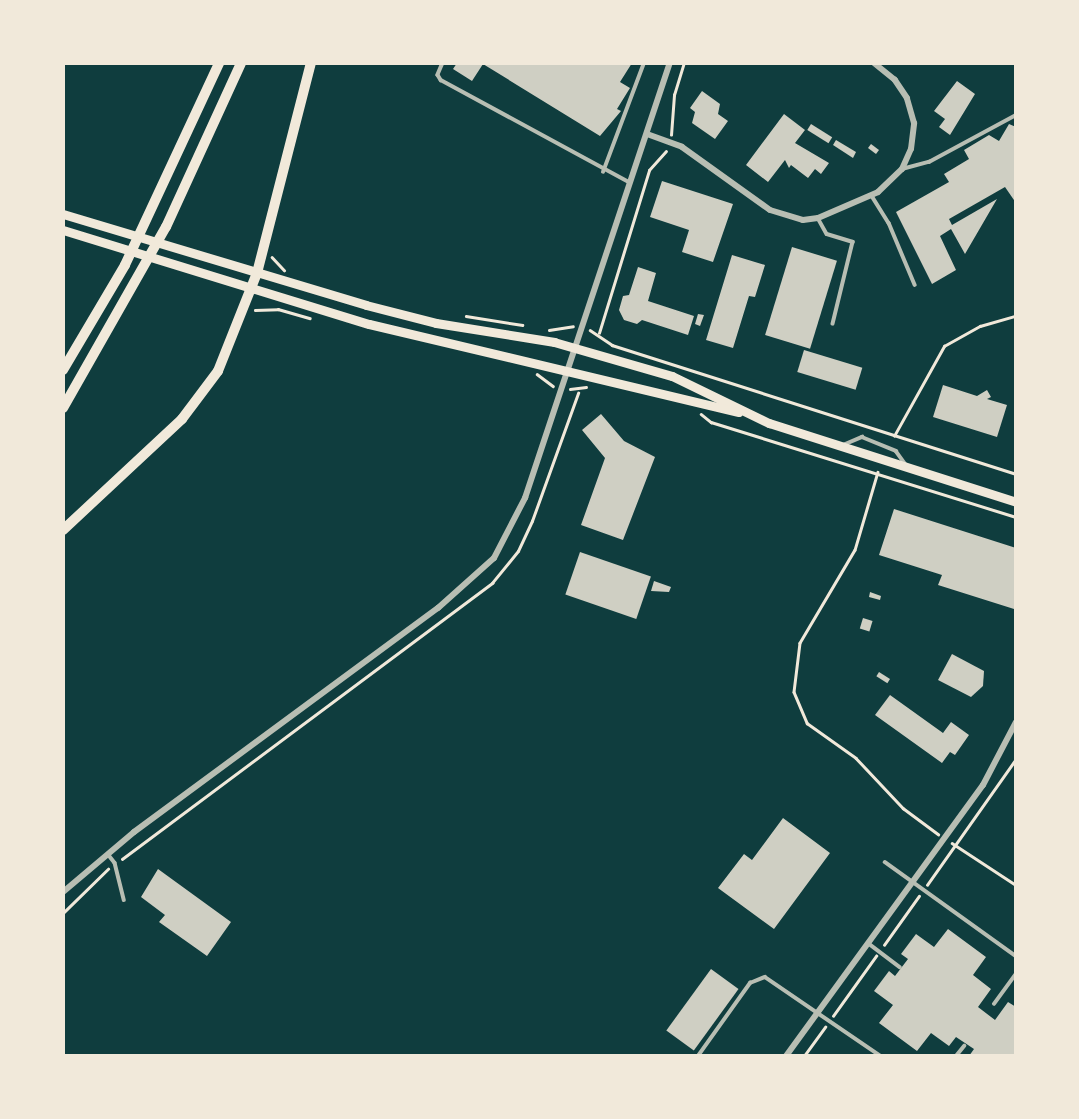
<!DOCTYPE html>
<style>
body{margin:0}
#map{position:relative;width:1079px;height:1119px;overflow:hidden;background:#0f3d3e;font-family:Barlow,sans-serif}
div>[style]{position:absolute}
.building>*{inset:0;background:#cfcfc3;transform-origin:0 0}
.path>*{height:2.5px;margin:-1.25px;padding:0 1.25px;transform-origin:1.25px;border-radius:1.25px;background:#f1e9da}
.service>*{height:3.5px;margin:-1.75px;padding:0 1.75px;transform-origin:1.75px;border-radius:1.75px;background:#b8beb3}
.minor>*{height:6px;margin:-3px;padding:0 3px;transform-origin:3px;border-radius:3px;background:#b8beb3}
.secondary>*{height:9px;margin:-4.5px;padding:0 4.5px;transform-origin:4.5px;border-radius:4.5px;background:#f1e9da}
.trunk>*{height:10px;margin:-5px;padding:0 5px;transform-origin:5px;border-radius:5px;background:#f1e9da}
span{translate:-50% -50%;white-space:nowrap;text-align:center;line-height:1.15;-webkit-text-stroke:6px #f1e9da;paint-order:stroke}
.frame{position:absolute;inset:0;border:65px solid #f1e9da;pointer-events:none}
</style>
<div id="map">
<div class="building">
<i style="clip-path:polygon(457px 63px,632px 63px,620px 82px,630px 88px,617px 109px,621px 111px,600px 136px,483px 64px,472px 81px,453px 69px)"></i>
<i style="clip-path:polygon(957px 81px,975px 94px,950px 135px,939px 127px,945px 119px,934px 111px)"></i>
<i style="clip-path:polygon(702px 91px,720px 104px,718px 114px,728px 121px,715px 139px,692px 123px,695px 112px,690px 108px)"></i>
<i style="clip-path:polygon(784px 114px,805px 130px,795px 143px,829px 163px,821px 174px,815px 169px,808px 178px,791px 165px,789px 168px,785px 160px,768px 182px,746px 165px)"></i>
<i style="left:811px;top:124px;width:25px;height:7px;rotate:32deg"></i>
<i style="clip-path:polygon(1009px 124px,1016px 127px,1016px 203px,1005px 187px,949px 219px,952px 225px,997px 199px,965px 254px,951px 229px,940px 236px,956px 270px,932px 284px,896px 212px,949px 182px,944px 174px,969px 159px,964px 150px,989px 135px,999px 141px)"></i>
<i style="clip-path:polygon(836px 140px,856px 152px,853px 158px,833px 145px)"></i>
<i style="left:871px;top:144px;width:10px;height:5px;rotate:37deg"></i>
<i style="clip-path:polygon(662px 181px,733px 204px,713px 262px,682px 252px,689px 230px,650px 217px)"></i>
<i style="left:792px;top:247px;width:47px;height:92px;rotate:17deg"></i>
<i style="clip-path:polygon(732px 255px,765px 265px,755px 297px,749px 296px,733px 348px,706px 340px)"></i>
<i style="clip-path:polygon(638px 267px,656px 273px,648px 301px,694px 316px,688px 335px,642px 320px,637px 324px,624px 320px,619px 310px,623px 296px,629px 295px)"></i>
<i style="clip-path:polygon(698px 314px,704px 315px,700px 326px,695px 324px)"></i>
<i style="left:804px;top:350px;width:61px;height:23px;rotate:17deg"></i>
<i style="clip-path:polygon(943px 385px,977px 396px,987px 390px,991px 397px,987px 399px,1007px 405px,997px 437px,933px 417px)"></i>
<i style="clip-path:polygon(601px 414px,624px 441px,655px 457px,623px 540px,581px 525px,605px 458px,582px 430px)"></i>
<i style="clip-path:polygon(894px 509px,1016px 548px,1014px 609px,938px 585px,942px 575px,879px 555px)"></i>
<i style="left:580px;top:552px;width:75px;height:45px;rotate:19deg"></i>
<i style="clip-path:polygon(654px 581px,671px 587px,669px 592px,651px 591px)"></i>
<i style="clip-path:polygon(870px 592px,881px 596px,880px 600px,869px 597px)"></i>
<i style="left:863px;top:618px;width:10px;height:11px;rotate:17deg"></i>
<i style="clip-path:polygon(952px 654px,984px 671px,983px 686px,971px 697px,938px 680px)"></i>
<i style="left:879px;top:672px;width:13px;height:5px;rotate:32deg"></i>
<i style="clip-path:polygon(890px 695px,943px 733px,951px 722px,969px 735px,955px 755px,950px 752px,942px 763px,875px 715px)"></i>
<i style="clip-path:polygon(783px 818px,830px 853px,774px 929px,718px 888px,744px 854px,752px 860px)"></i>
<i style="clip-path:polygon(158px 869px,231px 922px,207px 956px,159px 922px,165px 915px,141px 897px)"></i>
<i style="clip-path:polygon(948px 929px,986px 957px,973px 975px,991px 989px,978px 1007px,995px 1020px,1008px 1002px,1016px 1007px,1016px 1056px,969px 1056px,974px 1049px,956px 1037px,949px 1046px,931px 1033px,917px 1051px,879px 1023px,893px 1005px,874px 991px,889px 971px,895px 976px,908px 959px,901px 954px,916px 934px,934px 947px)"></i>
<i style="left:711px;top:969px;width:34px;height:76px;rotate:36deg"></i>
</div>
<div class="path">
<i style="left:671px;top:135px;width:40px;rotate:-85.7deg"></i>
<i style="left:674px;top:95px;width:34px;rotate:-73deg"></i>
<i style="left:272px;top:257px;width:18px;rotate:47deg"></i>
<i style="left:255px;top:310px;width:23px;rotate:-2deg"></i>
<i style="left:278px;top:309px;width:33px;rotate:16deg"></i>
<i style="left:466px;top:316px;width:57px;rotate:9.1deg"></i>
<i style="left:549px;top:330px;width:24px;rotate:-9deg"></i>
<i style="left:590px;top:330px;width:27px;rotate:34deg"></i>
<i style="left:612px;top:345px;width:424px;rotate:17.7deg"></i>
<i style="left:599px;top:333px;width:170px;rotate:-72.9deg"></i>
<i style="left:649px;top:170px;width:25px;rotate:-48deg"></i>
<i style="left:537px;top:374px;width:20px;rotate:37deg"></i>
<i style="left:570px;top:389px;width:16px;rotate:-7deg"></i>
<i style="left:701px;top:414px;width:13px;rotate:39deg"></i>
<i style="left:711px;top:422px;width:319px;rotate:17.3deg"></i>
<i style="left:894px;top:436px;width:103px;rotate:-60.9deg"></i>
<i style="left:944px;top:346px;width:41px;rotate:-29.1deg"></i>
<i style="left:980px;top:326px;width:37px;rotate:-16deg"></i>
<i style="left:878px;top:472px;width:81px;rotate:106.4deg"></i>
<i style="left:855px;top:550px;width:108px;rotate:120.6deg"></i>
<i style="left:800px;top:643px;width:49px;rotate:97deg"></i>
<i style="left:794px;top:692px;width:34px;rotate:67deg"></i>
<i style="left:807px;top:723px;width:60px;rotate:35.5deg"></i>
<i style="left:856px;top:758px;width:69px;rotate:46.8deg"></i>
<i style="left:903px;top:808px;width:44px;rotate:36.6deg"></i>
<i style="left:952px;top:843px;width:77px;rotate:33.3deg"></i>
<i style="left:122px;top:859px;width:462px;rotate:-36.7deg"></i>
<i style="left:492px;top:583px;width:41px;rotate:-50.9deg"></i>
<i style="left:518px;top:551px;width:33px;rotate:-65deg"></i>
<i style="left:532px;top:521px;width:136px;rotate:-70.2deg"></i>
<i style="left:927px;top:885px;width:154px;rotate:-54.8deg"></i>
<i style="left:63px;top:913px;width:63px;rotate:-44.4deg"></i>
<i style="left:884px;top:945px;width:60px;rotate:-54.5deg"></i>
<i style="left:833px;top:1016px;width:74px;rotate:-54.4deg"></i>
<i style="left:804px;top:1056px;width:36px;rotate:-54deg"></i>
</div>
<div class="service">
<i style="left:443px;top:63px;width:13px;rotate:113deg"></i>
<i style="left:438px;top:75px;width:6px;rotate:59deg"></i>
<i style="left:441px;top:80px;width:214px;rotate:28.5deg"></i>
<i style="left:902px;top:169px;width:28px;rotate:-15deg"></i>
<i style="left:929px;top:162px;width:99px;rotate:-28.4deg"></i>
<i style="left:603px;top:172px;width:116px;rotate:-69.4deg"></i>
<i style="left:872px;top:196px;width:32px;rotate:58deg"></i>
<i style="left:889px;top:223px;width:67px;rotate:67.2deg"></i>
<i style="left:818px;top:218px;width:18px;rotate:61deg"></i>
<i style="left:827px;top:234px;width:27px;rotate:17deg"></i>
<i style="left:853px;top:242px;width:84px;rotate:103.7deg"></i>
<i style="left:843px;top:445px;width:21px;rotate:-23deg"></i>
<i style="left:862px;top:437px;width:37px;rotate:22deg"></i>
<i style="left:896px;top:451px;width:17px;rotate:54deg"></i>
<i style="left:108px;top:854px;width:11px;rotate:52deg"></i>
<i style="left:115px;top:863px;width:38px;rotate:76deg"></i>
<i style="left:885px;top:862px;width:161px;rotate:35.7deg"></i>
<i style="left:868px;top:943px;width:40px;rotate:37deg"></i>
<i style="left:994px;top:1004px;width:37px;rotate:-54deg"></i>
<i style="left:698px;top:1056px;width:90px;rotate:-54.5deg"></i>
<i style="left:750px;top:983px;width:16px;rotate:-22deg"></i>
<i style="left:765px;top:977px;width:140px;rotate:34.3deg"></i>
<i style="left:956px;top:1056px;width:13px;rotate:-51deg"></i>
</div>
<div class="minor">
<i style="left:647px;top:134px;width:37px;rotate:20deg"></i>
<i style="left:682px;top:147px;width:108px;rotate:35.6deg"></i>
<i style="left:770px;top:210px;width:34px;rotate:17deg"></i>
<i style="left:803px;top:220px;width:15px;rotate:-8deg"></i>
<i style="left:818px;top:218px;width:65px;rotate:-23.4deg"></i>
<i style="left:878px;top:192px;width:33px;rotate:-44deg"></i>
<i style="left:902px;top:169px;width:22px;rotate:-66deg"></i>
<i style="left:911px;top:149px;width:26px;rotate:-83deg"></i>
<i style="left:914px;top:123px;width:26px;rotate:-106deg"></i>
<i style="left:907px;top:98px;width:22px;rotate:-124deg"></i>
<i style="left:895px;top:80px;width:27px;rotate:-141deg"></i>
<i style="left:63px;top:892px;width:93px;rotate:-40.2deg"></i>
<i style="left:134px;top:832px;width:378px;rotate:-36.4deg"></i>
<i style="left:438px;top:608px;width:75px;rotate:-41.8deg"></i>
<i style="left:494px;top:558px;width:68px;rotate:-62.7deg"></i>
<i style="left:525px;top:498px;width:459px;rotate:-71.6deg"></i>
<i style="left:786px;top:1056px;width:335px;rotate:-54deg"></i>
<i style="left:983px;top:785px;width:71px;rotate:-62.4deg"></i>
</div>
<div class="secondary">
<i style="left:63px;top:214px;width:316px;rotate:16.7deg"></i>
<i style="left:366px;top:305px;width:72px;rotate:14.4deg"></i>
<i style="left:436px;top:323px;width:120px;rotate:9.1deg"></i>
<i style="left:554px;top:342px;width:123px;rotate:16.1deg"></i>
<i style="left:672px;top:376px;width:108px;rotate:25.9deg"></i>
<i style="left:769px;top:423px;width:259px;rotate:17.7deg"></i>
<i style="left:63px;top:230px;width:320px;rotate:17.1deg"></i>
<i style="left:369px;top:324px;width:380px;rotate:13.4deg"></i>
</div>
<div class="trunk">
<i style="left:63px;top:370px;width:122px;rotate:-59.4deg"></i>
<i style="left:125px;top:265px;width:223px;rotate:-65deg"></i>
<i style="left:63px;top:408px;width:208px;rotate:-60.4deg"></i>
<i style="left:166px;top:227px;width:180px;rotate:-65.4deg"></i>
<i style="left:63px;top:530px;width:163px;rotate:-43deg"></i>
<i style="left:182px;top:419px;width:60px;rotate:-53.1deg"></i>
<i style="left:218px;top:371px;width:105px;rotate:-68.3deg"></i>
<i style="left:257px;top:273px;width:217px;rotate:-75.6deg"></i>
</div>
<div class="frame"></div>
</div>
